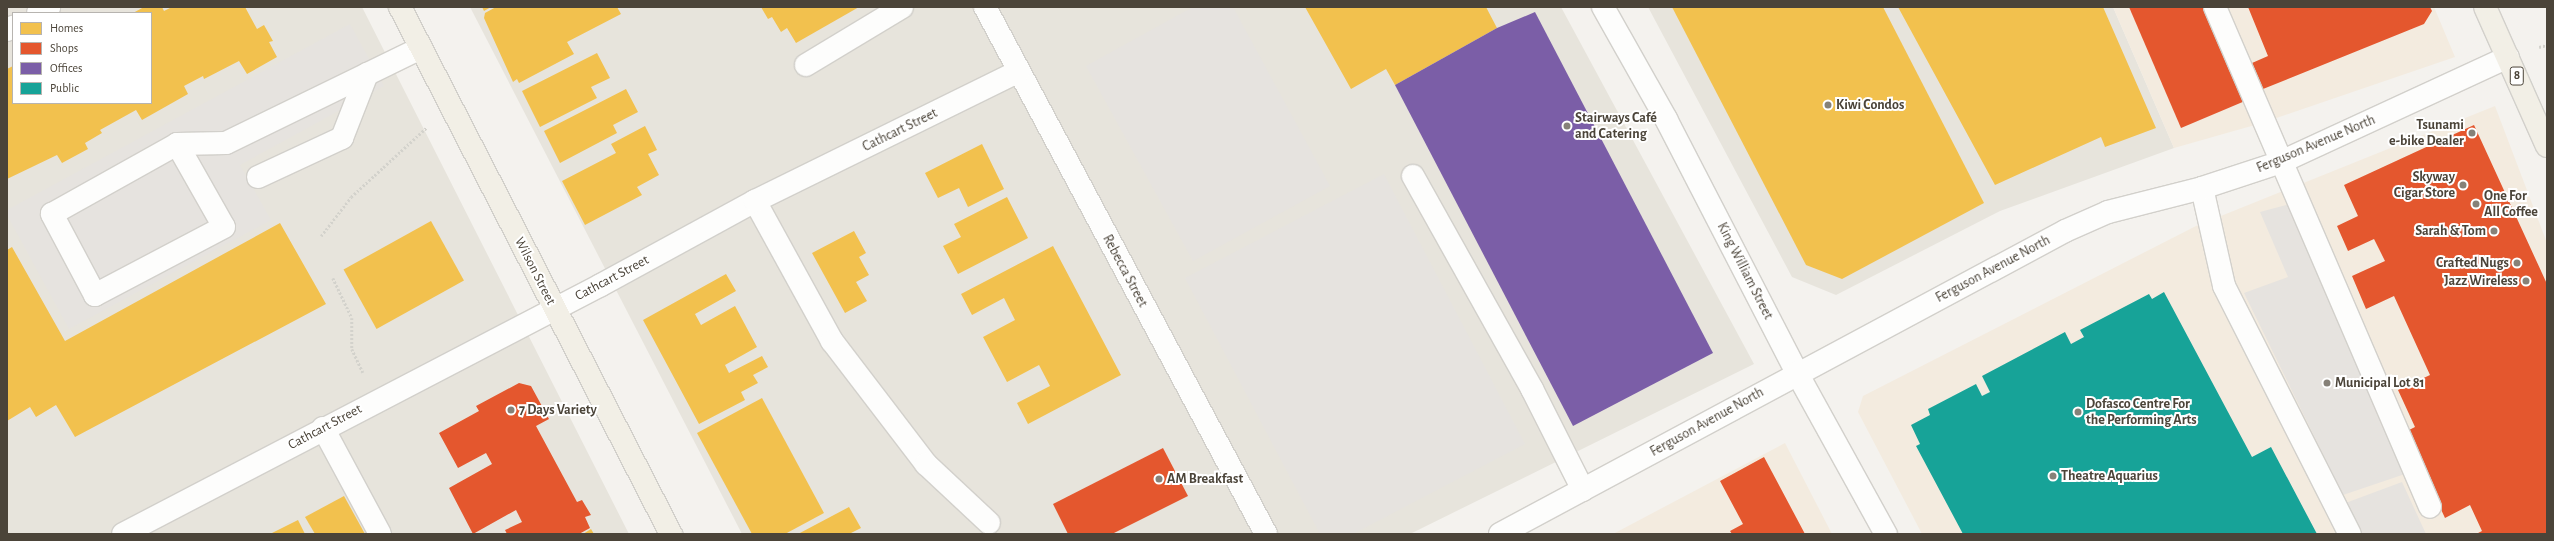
<!DOCTYPE html>
<meta charset="utf-8">
<style>
body{margin:0}
#map{position:relative;width:2554px;height:541px;overflow:hidden;background:#f4f2ee;font-family:"Alegreya Sans",sans-serif}
div>[style]{position:absolute}
.residential>*{inset:0;background:#e7e4dc}
.commercial>*{inset:0;background:#f3ebdf}
.parking>*{inset:0;background:#e6e3df}
.homes>*{inset:0;background:#f2c14e;transform-origin:0 0}
.shops>*{inset:0;background:#e4572e}
.offices>*{inset:0;background:#7b5ea7}
.public>*{inset:0;background:#17a398}
.path>*{height:2.5px;margin-top:-1.25px;transform-origin:0;background:repeating-linear-gradient(90deg,#d3d2cc 0 2px,transparent 0 4px)}
.roads{filter:drop-shadow(1px 0 #d2d0cb) drop-shadow(-1px 0 #d2d0cb) drop-shadow(0 1px #d2d0cb) drop-shadow(0 -1px #d2d0cb)}
.minor>*{height:22px;margin:-11px;padding:0 11px;transform-origin:11px;border-radius:11px;background:#fdfdfc}
.major>*{height:22px;margin:-11px;padding:0 11px;transform-origin:11px;border-radius:11px;background:#f2efe6}
.dots>*{width:11px;height:11px;translate:-50% -50%;box-sizing:border-box;border:2px solid #fff;border-radius:50%}
span{translate:-50% -50%;white-space:nowrap;text-align:center;line-height:1.15;-webkit-text-stroke:4px #fff;paint-order:stroke}
.shield-label span{padding:1px 3px;background:#fff;border:1px solid;border-radius:3px;-webkit-text-stroke-width:0}
.shield-label{font-size:13px;color:#4b4439;font-weight:700}
.poi-label{font-size:14px;color:#4b4439;font-weight:700}
.left{translate:0 -50%;text-align:left}
.right{translate:-100% -50%;text-align:right}
.street-label{font-size:14px;color:#4b4439}
.frame{position:absolute;inset:0;border:8px solid #4b4439;pointer-events:none}
.legend{position:absolute;left:12px;top:12px;width:140px;height:92px;box-sizing:border-box;background:#fff;border:1px solid #b7b4b0;margin:0;padding:5px 7px;list-style:none;font-size:12px;color:#4b4439}
.legend li{display:flex;align-items:center;gap:8px;height:20px}
.legend b{width:20px;border:1px solid #b7b4b0}
</style>
<div id="map">
<div class="residential">
<i style="clip-path:polygon(evenodd,7px 7px,362px 7px,629px 534px,7px 534px,7px 7px,13px 13px,151px 13px,151px 103px,13px 103px,13px 13px)"></i>
<i style="clip-path:polygon(470px 7px,1561px 7px,1754px 364px,1410px 534px,742px 534px)"></i>
<i style="clip-path:polygon(1648px 7px,2113px 7px,2174px 148px,2000px 211px,1836px 295px,1792px 277px)"></i>
</div>
<div class="commercial">
<i style="clip-path:polygon(2113px 7px,2434px 7px,2455px 57px,2262px 123px,2174px 148px)"></i>
<i style="clip-path:polygon(2495px 106px,2547px 243px,2547px 534px,1922px 534px,1858px 412px,1863px 396px,2196px 226px)"></i>
<i style="clip-path:polygon(1785px 443px,1832px 534px,1613px 534px)"></i>
</div>
<div class="parking">
<i style="clip-path:polygon(1193px 7px,1233px 7px,1330px 186px,1193px 261px,1086px 66px)"></i>
<i style="clip-path:polygon(350px 24px,384px 86px,240px 165px,271px 220px,69px 329px,7px 215px,7px 210px)"></i>
<i style="clip-path:polygon(1384px 174px,1525px 444px,1353px 534px,1320px 534px,1185px 278px)"></i>
<i style="clip-path:polygon(2290px 204px,2405px 474px,2343px 495px,2244px 293px,2288px 277px,2260px 212px)"></i>
<i style="clip-path:polygon(2402px 482px,2426px 534px,2345px 534px,2332px 508px)"></i>
</div>
<div class="homes">
<i style="clip-path:polygon(144px 7px,162px 7px,164px 11px,172px 7px,245px 7px,257px 29px,264px 25px,273px 41px,269px 42px,277px 57px,247px 74px,239px 61px,204px 79px,203px 76px,184px 86px,188px 94px,142px 120px,136px 110px,100px 130px,102px 133px,85px 143px,88px 149px,62px 163px,57px 155px,7px 179px,7px 69px,13px 66px,13px 103px,151px 103px,151px 13px,133px 13px)"></i>
<i style="clip-path:polygon(482px 7px,491px 7px,484px 11px)"></i>
<i style="clip-path:polygon(496px 7px,617px 7px,621px 14px,567px 42px,574px 54px,519px 83px,517px 79px,513px 82px,484px 18px,485px 13px)"></i>
<i style="clip-path:polygon(761px 7px,859px 7px,796px 43px,787px 28px,781px 32px,772px 17px,768px 19px)"></i>
<i style="clip-path:polygon(1305px 7px,1486px 7px,1497px 28px,1395px 85px,1386px 69px,1351px 89px)"></i>
<i style="clip-path:polygon(1672px 7px,1883px 7px,1984px 203px,1842px 279px,1806px 265px)"></i>
<i style="clip-path:polygon(1898px 7px,2103px 7px,2156px 128px,2105px 147px,2101px 137px,1995px 185px)"></i>
<i style="clip-path:polygon(597px 53px,610px 78px,591px 87px,597px 98px,540px 127px,522px 91px)"></i>
<i style="clip-path:polygon(626px 89px,638px 112px,613px 125px,617px 133px,560px 163px,544px 131px)"></i>
<i style="clip-path:polygon(645px 126px,657px 150px,648px 154px,659px 175px,637px 187px,642px 195px,585px 225px,562px 181px,616px 153px,611px 144px)"></i>
<i style="clip-path:polygon(982px 144px,1004px 189px,968px 207px,959px 188px,938px 198px,925px 173px)"></i>
<i style="clip-path:polygon(1007px 197px,1028px 238px,958px 274px,943px 246px,961px 237px,954px 224px)"></i>
<i style="left:431px;top:221px;width:68px;height:100px;rotate:61deg"></i>
<i style="clip-path:polygon(280px 223px,326px 304px,75px 437px,56px 405px,36px 417px,30px 407px,7px 421px,7px 250px,12px 247px,65px 341px)"></i>
<i style="clip-path:polygon(854px 231px,866px 253px,859px 257px,869px 275px,856px 282px,867px 301px,845px 313px,812px 253px)"></i>
<i style="clip-path:polygon(1053px 246px,1121px 375px,1028px 424px,1017px 403px,1050px 386px,1039px 365px,1007px 382px,983px 337px,1015px 320px,1004px 298px,972px 315px,961px 294px)"></i>
<i style="clip-path:polygon(726px 274px,736px 291px,695px 314px,701px 325px,735px 306px,757px 347px,725px 365px,729px 373px,762px 356px,768px 367px,753px 375px,758px 383px,741px 392px,745px 400px,699px 424px,643px 320px)"></i>
<i style="clip-path:polygon(762px 398px,824px 513px,785px 534px,752px 534px,697px 433px)"></i>
<i style="clip-path:polygon(344px 496px,365px 534px,315px 534px,305px 517px)"></i>
<i style="clip-path:polygon(849px 507px,861px 528px,849px 534px,798px 534px)"></i>
<i style="clip-path:polygon(298px 520px,305px 534px,270px 534px)"></i>
<i style="clip-path:polygon(591px 529px,594px 534px,583px 534px)"></i>
</div>
<div class="shops">
<i style="clip-path:polygon(2129px 7px,2205px 7px,2245px 101px,2181px 128px)"></i>
<i style="clip-path:polygon(2248px 7px,2430px 7px,2432px 11px,2424px 24px,2263px 89px,2252px 63px,2268px 56px)"></i>
<i style="clip-path:polygon(2474px 125px,2547px 284px,2547px 534px,2476px 534px,2482px 531px,2470px 505px,2445px 518px,2405px 432px,2415px 427px,2398px 390px,2430px 375px,2394px 296px,2366px 309px,2352px 276px,2385px 261px,2374px 239px,2348px 251px,2337px 226px,2358px 216px,2344px 185px)"></i>
<i style="clip-path:polygon(519px 383px,531px 386px,549px 419px,536px 426px,577px 502px,582px 500px,591px 515px,585px 517px,590px 528px,579px 534px,507px 534px,505px 530px,522px 522px,516px 510px,473px 534px,449px 488px,492px 464px,486px 453px,458px 468px,439px 433px,479px 411px,476px 406px)"></i>
<i style="clip-path:polygon(1163px 448px,1188px 496px,1112px 534px,1068px 534px,1053px 504px)"></i>
<i style="clip-path:polygon(1764px 457px,1805px 534px,1732px 534px,1730px 531px,1743px 524px,1720px 481px)"></i>
</div>
<div class="offices">
<i style="clip-path:polygon(1535px 12px,1713px 353px,1573px 426px,1395px 85px,1497px 28px)"></i>
</div>
<div class="public">
<i style="clip-path:polygon(2164px 292px,2252px 457px,2271px 447px,2317px 534px,1963px 534px,1916px 446px,1920px 444px,1911px 425px,1930px 415px,1928px 409px,1976px 384px,1982px 396px,1990px 392px,1982px 376px,2065px 332px,2071px 344px,2084px 337px,2080px 330px,2149px 294px,2152px 299px)"></i>
</div>
<div class="path">
<i style="left:2539px;top:47px;width:8px;rotate:-14deg"></i>
<i style="left:321px;top:236px;width:49px;rotate:-52.4deg"></i>
<i style="left:351px;top:197px;width:102px;rotate:-42.6deg"></i>
<i style="left:333px;top:278px;width:44px;rotate:64.6deg"></i>
<i style="left:352px;top:318px;width:31px;rotate:90deg"></i>
<i style="left:352px;top:349px;width:26px;rotate:65deg"></i>
</div>
<div class="roads">
<div class="minor">
<i style="left:985px;top:7px;width:597px;rotate:61.93deg"></i>
<i style="left:1603px;top:7px;width:129px;rotate:60.6deg"></i>
<i style="left:1666px;top:119px;width:286px;rotate:62.7deg"></i>
<i style="left:1797px;top:373px;width:184px;rotate:61.1deg"></i>
<i style="left:2215px;top:7px;width:544px;rotate:66.73deg"></i>
<i style="left:38px;top:13px;width:13px;rotate:-29deg"></i>
<i style="left:7px;top:30px;width:7px;rotate:-27deg"></i>
<i style="left:806px;top:65px;width:112px;rotate:-31.1deg"></i>
<i style="left:177px;top:144px;width:95px;rotate:60.5deg"></i>
<i style="left:224px;top:227px;width:146px;rotate:152.2deg"></i>
<i style="left:95px;top:295px;width:92px;rotate:-118deg"></i>
<i style="left:52px;top:214px;width:143px;rotate:-29.2deg"></i>
<i style="left:177px;top:144px;width:49px;rotate:-1.2deg"></i>
<i style="left:226px;top:143px;width:217px;rotate:-26deg"></i>
<i style="left:1413px;top:176px;width:244px;rotate:60.8deg"></i>
<i style="left:1532px;top:389px;width:113px;rotate:63.2deg"></i>
<i style="left:258px;top:177px;width:93px;rotate:-24.9deg"></i>
<i style="left:342px;top:138px;width:69px;rotate:-68.7deg"></i>
<i style="left:2202px;top:188px;width:100px;rotate:77.3deg"></i>
<i style="left:2224px;top:286px;width:278px;rotate:63.1deg"></i>
<i style="left:755px;top:201px;width:160px;rotate:61.2deg"></i>
<i style="left:832px;top:341px;width:155px;rotate:52.6deg"></i>
<i style="left:926px;top:464px;width:86px;rotate:43.1deg"></i>
<i style="left:323px;top:428px;width:120px;rotate:61.7deg"></i>
<i style="left:123px;top:534px;width:539px;rotate:-27.52deg"></i>
<i style="left:601px;top:285px;width:175px;rotate:-28.6deg"></i>
<i style="left:755px;top:201px;width:294px;rotate:-26.2deg"></i>
<i style="left:1500px;top:534px;width:641px;rotate:-28.2deg"></i>
<i style="left:2065px;top:231px;width:47px;rotate:-23.8deg"></i>
<i style="left:2108px;top:212px;width:97px;rotate:-14.3deg"></i>
<i style="left:2202px;top:188px;width:83px;rotate:-18.2deg"></i>
<i style="left:2281px;top:162px;width:250px;rotate:-24.8deg"></i>
</div>
<div class="major">
<i style="left:400px;top:7px;width:593px;rotate:62.79deg"></i>
<i style="left:2485px;top:7px;width:152px;rotate:66deg"></i>
</div>
</div>
<div class="dots">
<i style="left:1828px;top:105px;background:#868178"></i>
<i style="left:1567px;top:126px;background:#868178"></i>
<i style="left:2472px;top:133px;background:#868178"></i>
<i style="left:2463px;top:185px;background:#868178"></i>
<i style="left:2476px;top:204px;background:#868178"></i>
<i style="left:2494px;top:231px;background:#868178"></i>
<i style="left:2517px;top:263px;background:#868178"></i>
<i style="left:2526px;top:281px;background:#868178"></i>
<i style="left:2327px;top:383px;background:#868178"></i>
<i style="left:511px;top:410px;background:#868178"></i>
<i style="left:2078px;top:412px;background:#868178"></i>
<i style="left:2053px;top:476px;background:#868178"></i>
<i style="left:1159px;top:479px;background:#868178"></i>
</div>
<div class="shield-label">
<span style="left:2517px;top:76px">8</span>
</div>
<div class="poi-label">
<span class="left" style="left:1836px;top:105px">Kiwi Condos</span>
<span class="left" style="left:1575px;top:126px">Stairways Café<br>and Catering</span>
<span class="right" style="left:2464px;top:133px">Tsunami<br>e-bike Dealer</span>
<span class="right" style="left:2455px;top:185px">Skyway<br>Cigar Store</span>
<span class="left" style="left:2484px;top:204px">One For<br>All Coffee</span>
<span class="right" style="left:2486px;top:231px">Sarah &amp; Tom</span>
<span class="right" style="left:2509px;top:263px">Crafted Nugs</span>
<span class="right" style="left:2518px;top:281px">Jazz Wireless</span>
<span class="left" style="left:2335px;top:383px">Municipal Lot 81</span>
<span class="left" style="left:2086px;top:412px">Dofasco Centre For<br>the Performing Arts</span>
<span class="left" style="left:519px;top:410px">7 Days Variety</span>
<span class="left" style="left:2061px;top:476px">Theatre Aquarius</span>
<span class="left" style="left:1167px;top:479px">AM Breakfast</span>
</div>
<div class="street-label">
<span style="left:900px;top:130px;rotate:-26deg">Cathcart Street</span>
<span style="left:2316px;top:144px;rotate:-23deg">Ferguson Avenue North</span>
<span style="left:1993px;top:269px;rotate:-28deg">Ferguson Avenue North</span>
<span style="left:535px;top:271px;rotate:63deg">Wilson Street</span>
<span style="left:1125px;top:271px;rotate:62deg">Rebecca Street</span>
<span style="left:1745px;top:271px;rotate:63deg">King William Street</span>
<span style="left:612px;top:278px;rotate:-28deg">Cathcart Street</span>
<span style="left:1707px;top:422px;rotate:-29deg">Ferguson Avenue North</span>
<span style="left:325px;top:427px;rotate:-28deg">Cathcart Street</span>
</div>
<div class="frame"></div>
<ul class="legend">
<li><b style="height:11px;background:#f2c14e"></b>Homes</li>
<li><b style="height:11px;background:#e4572e"></b>Shops</li>
<li><b style="height:11px;background:#7b5ea7"></b>Offices</li>
<li><b style="height:11px;background:#17a398"></b>Public</li>
</ul>
</div>
